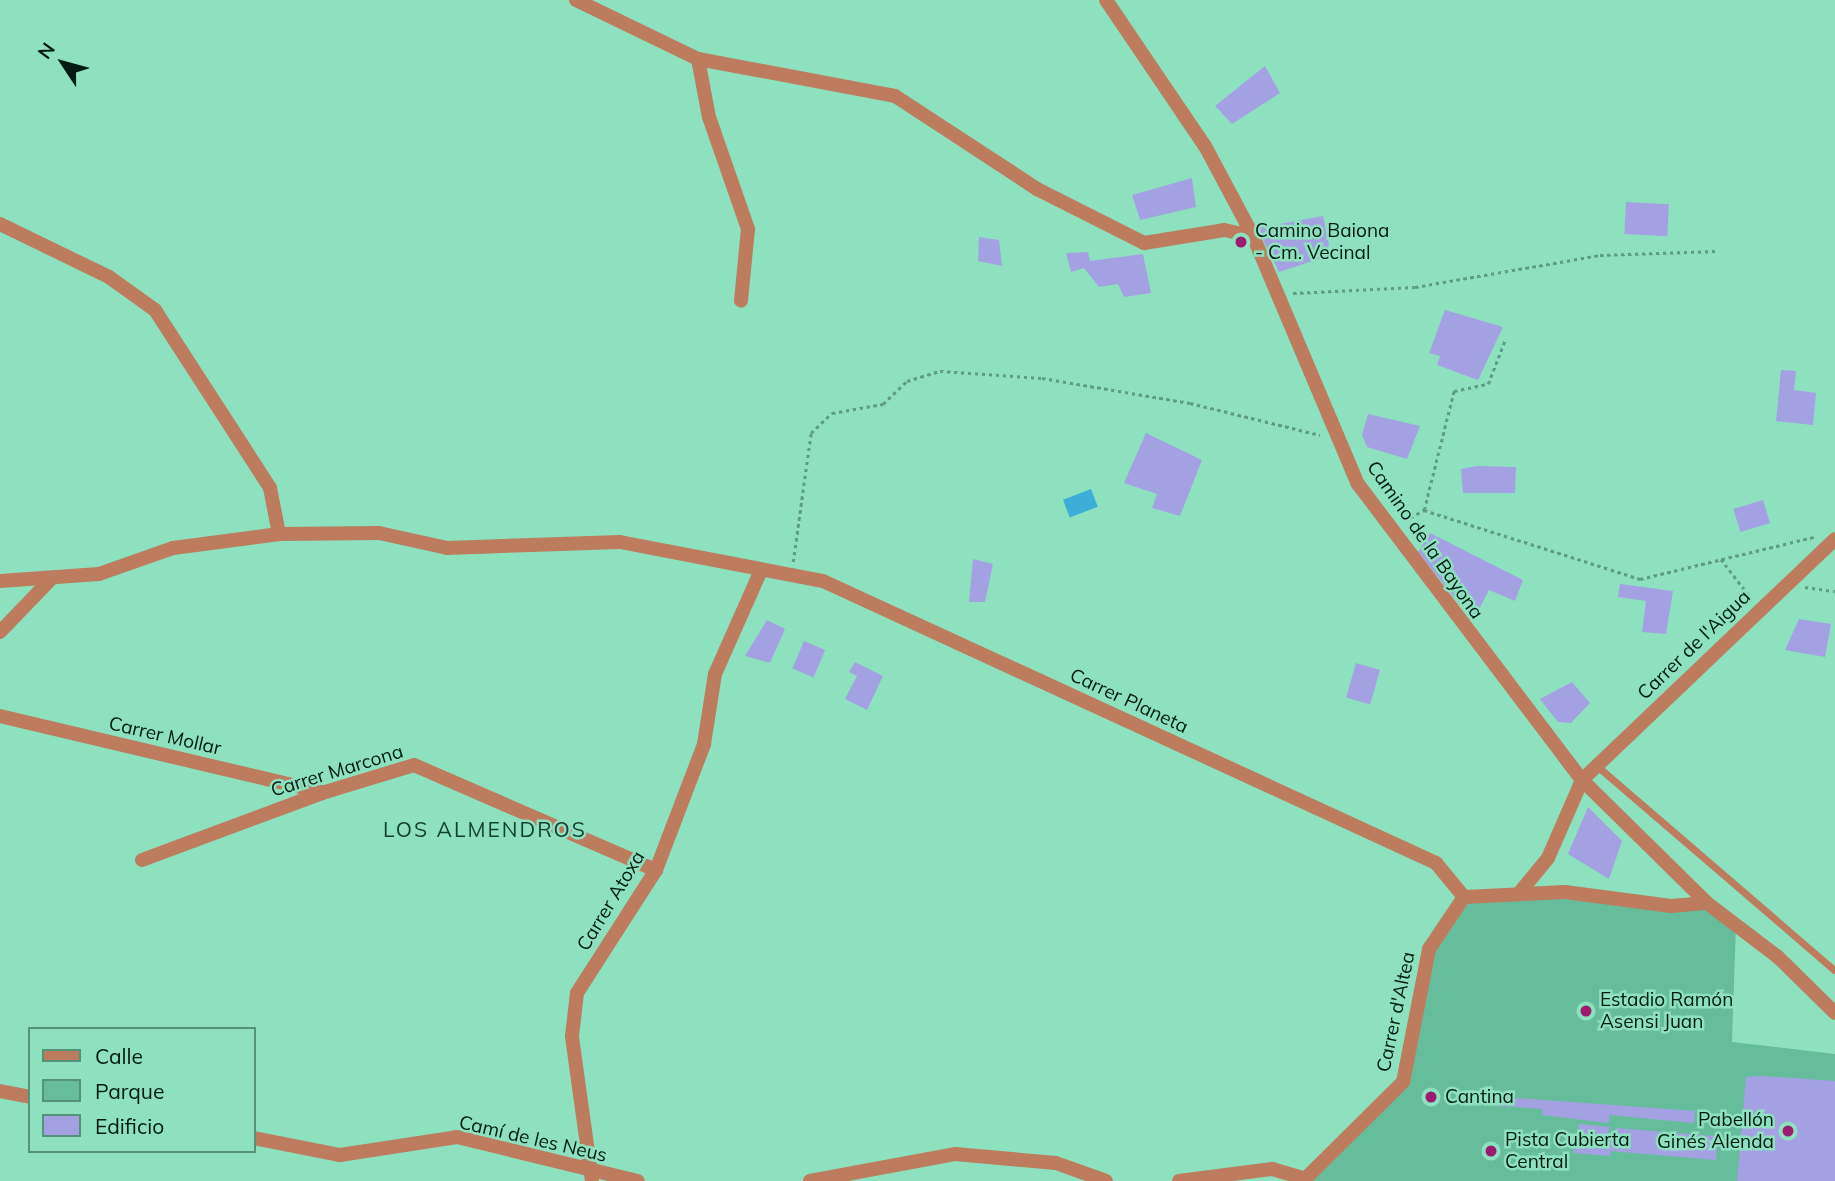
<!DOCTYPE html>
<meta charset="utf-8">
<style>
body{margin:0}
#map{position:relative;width:1835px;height:1181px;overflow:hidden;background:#8de1bf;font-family:Mulish,sans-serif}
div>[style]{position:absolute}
.green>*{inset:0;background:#66bd9b}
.water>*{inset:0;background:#3daed7;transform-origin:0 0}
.building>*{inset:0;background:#a4a1e3;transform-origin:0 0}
.path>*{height:2.5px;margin-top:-1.25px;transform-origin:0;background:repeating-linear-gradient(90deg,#5d9d84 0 3.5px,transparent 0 7px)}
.service>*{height:7px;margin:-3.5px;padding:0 3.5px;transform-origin:3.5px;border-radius:3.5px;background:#bc7c5d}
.minor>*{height:14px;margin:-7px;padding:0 7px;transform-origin:7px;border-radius:7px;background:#bc7c5d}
.dots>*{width:19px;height:19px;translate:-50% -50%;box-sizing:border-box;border:4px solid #8de1bf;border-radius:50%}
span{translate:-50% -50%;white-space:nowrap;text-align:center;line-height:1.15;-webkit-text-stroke:5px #8de1bf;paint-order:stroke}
.poi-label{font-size:19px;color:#021b12}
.left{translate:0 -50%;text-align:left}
.right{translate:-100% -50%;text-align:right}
.street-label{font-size:19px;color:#021b12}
.neighbourhood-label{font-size:21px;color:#113f2f;letter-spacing:2px}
.legend{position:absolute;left:28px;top:1027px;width:228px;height:126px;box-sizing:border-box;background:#8de1bf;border:2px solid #55927a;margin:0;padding:9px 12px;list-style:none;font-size:21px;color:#021b12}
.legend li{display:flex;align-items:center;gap:14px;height:35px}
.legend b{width:35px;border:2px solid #55927a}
.north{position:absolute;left:28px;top:28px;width:70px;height:70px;-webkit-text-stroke:5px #8de1bf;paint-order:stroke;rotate:306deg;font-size:19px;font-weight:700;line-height:28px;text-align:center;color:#021b12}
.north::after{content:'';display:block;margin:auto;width:24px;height:32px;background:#021b12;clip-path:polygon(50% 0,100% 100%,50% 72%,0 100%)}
</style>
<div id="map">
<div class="green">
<i style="clip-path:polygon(1521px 891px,1707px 903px,1736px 925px,1732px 1042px,1835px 1054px,1835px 1181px,1303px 1181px,1403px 1082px,1429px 949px,1464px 897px)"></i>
</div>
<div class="water">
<i style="left:1091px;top:489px;width:19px;height:30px;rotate:69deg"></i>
</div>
<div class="building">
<i style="clip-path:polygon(1265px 66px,1280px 93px,1232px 124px,1215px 106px)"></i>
<i style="clip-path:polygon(1192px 178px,1196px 207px,1140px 220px,1132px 195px)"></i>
<i style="left:1626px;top:202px;width:43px;height:32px;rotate:3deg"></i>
<i style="clip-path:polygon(1323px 216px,1329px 245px,1322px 258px,1279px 272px,1257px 228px)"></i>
<i style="clip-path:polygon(979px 237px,999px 240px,1002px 266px,978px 261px)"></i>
<i style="clip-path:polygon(1088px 252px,1090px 261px,1143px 254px,1151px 293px,1124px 297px,1118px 284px,1099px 287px,1084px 268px,1071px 272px,1066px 253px)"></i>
<i style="clip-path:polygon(1445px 310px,1503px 327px,1478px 380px,1437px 365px,1440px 356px,1429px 353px)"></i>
<i style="clip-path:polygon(1781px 370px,1796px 371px,1794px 390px,1816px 393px,1813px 425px,1776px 421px)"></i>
<i style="clip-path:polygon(1368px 414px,1420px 426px,1407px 459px,1367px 447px,1362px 435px)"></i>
<i style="clip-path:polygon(1146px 433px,1202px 460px,1180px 516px,1152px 508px,1157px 494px,1124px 483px)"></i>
<i style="clip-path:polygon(1477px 466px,1516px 467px,1515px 493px,1463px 493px,1461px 469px)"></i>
<i style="left:1763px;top:500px;width:24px;height:31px;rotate:73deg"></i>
<i style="clip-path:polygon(1430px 533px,1523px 580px,1515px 601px,1489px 590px,1473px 621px,1418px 552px)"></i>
<i style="clip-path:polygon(973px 559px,993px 564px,985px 602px,969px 602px)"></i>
<i style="clip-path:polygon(1620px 584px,1673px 591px,1666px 634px,1642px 632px,1646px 601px,1618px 597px)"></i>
<i style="clip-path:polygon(1799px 619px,1831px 624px,1825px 657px,1785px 650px)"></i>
<i style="clip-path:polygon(767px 620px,785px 629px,770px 663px,745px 656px)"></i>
<i style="left:804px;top:641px;width:23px;height:30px;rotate:23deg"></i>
<i style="clip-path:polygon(855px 662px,883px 676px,867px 710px,845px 699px,857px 676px,849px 672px)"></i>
<i style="left:1356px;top:663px;width:25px;height:36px;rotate:16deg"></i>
<i style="clip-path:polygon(1572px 682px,1590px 703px,1571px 723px,1558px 722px,1540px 699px)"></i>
<i style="clip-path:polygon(1588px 807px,1622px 841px,1609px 879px,1568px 854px)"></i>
<i style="clip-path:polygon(1763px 1076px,1835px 1081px,1835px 1181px,1737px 1181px,1746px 1077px)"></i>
<i style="clip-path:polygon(1462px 1094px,1695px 1111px,1694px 1123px,1610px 1115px,1608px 1123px,1542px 1115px,1543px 1109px,1459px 1103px)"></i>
<i style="clip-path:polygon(1579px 1124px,1611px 1127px,1607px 1131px,1612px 1135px,1616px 1128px,1713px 1136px,1718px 1140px,1716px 1160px,1611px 1151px,1610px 1156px,1573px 1153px)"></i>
</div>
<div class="path">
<i style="left:1293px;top:293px;width:122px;rotate:-2.8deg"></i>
<i style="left:1415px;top:287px;width:188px;rotate:-9.8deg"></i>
<i style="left:1600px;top:255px;width:117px;rotate:-2deg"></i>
<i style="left:1424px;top:510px;width:227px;rotate:17.7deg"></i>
<i style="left:1640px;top:579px;width:179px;rotate:-13.6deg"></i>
<i style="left:1404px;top:521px;width:23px;rotate:-29deg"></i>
<i style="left:1424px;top:510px;width:123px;rotate:-75.9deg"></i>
<i style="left:1454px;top:391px;width:35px;rotate:-12deg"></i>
<i style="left:1488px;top:384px;width:47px;rotate:-68.9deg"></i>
<i style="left:1721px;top:559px;width:49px;rotate:52.4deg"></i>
<i style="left:793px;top:562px;width:130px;rotate:-82.1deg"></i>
<i style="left:811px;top:433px;width:29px;rotate:-44deg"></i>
<i style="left:832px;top:413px;width:52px;rotate:-10deg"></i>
<i style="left:883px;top:404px;width:33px;rotate:-44deg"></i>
<i style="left:907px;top:381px;width:34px;rotate:-17deg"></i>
<i style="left:940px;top:371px;width:102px;rotate:3.9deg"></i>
<i style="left:1042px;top:378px;width:150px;rotate:9.6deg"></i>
<i style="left:1190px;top:403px;width:134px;rotate:13.8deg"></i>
<i style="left:1805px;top:587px;width:30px;rotate:8deg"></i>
</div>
<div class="service">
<i style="left:1597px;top:766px;width:313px;rotate:40.7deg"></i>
</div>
<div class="minor">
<i style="left:576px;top:0;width:136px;rotate:25.8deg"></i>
<i style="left:698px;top:59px;width:200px;rotate:10.6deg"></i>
<i style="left:895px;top:96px;width:170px;rotate:33.2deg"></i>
<i style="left:1037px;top:189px;width:120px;rotate:26.8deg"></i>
<i style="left:1144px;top:243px;width:81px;rotate:-9.2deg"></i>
<i style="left:1224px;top:230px;width:30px;rotate:12deg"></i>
<i style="left:1106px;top:0;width:176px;rotate:55.9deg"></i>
<i style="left:1205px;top:146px;width:102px;rotate:61.9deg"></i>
<i style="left:1253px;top:236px;width:269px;rotate:67.1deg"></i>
<i style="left:1358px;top:484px;width:371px;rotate:52.9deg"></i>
<i style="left:1582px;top:780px;width:175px;rotate:44.5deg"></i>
<i style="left:1707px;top:903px;width:89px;rotate:37.3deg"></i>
<i style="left:1778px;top:957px;width:80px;rotate:44.5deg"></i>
<i style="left:698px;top:59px;width:59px;rotate:79.3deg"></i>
<i style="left:709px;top:117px;width:119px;rotate:70.8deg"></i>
<i style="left:748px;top:229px;width:72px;rotate:95.6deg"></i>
<i style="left:0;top:224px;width:121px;rotate:25.9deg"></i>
<i style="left:109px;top:277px;width:57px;rotate:35.7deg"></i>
<i style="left:155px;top:310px;width:212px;rotate:57.1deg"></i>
<i style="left:270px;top:488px;width:47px;rotate:78.9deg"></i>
<i style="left:279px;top:534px;width:100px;rotate:-0.6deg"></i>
<i style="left:379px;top:533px;width:70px;rotate:12.4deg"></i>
<i style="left:447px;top:548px;width:173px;rotate:-2deg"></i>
<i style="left:620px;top:542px;width:207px;rotate:10.9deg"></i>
<i style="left:823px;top:581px;width:675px;rotate:24.7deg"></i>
<i style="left:1436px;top:863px;width:44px;rotate:50.5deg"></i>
<i style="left:0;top:581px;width:99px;rotate:-4deg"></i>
<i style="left:99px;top:574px;width:78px;rotate:-19.4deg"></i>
<i style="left:173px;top:548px;width:107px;rotate:-7.5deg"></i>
<i style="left:0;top:632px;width:74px;rotate:-46.1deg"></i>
<i style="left:0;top:716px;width:330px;rotate:13.3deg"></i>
<i style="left:142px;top:860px;width:192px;rotate:-20.4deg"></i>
<i style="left:322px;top:793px;width:96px;rotate:-16.9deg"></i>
<i style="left:414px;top:765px;width:264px;rotate:23.5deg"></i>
<i style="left:1521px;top:891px;width:43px;rotate:-50.7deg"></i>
<i style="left:1548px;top:858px;width:85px;rotate:-66.4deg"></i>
<i style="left:1582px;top:780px;width:349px;rotate:-43.6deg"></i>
<i style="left:0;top:1091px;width:31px;rotate:11deg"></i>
<i style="left:254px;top:1138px;width:88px;rotate:11.2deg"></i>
<i style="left:340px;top:1155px;width:118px;rotate:-8.7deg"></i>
<i style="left:457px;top:1137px;width:186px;rotate:13.7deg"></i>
<i style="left:592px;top:1181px;width:146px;rotate:-97.9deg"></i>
<i style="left:572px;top:1036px;width:43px;rotate:-83.4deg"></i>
<i style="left:577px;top:993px;width:146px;rotate:-57.3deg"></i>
<i style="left:656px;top:870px;width:135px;rotate:-69.1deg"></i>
<i style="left:704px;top:744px;width:71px;rotate:-81.1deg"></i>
<i style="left:715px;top:674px;width:114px;rotate:-66.1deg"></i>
<i style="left:810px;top:1181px;width:147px;rotate:-10.5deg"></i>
<i style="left:955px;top:1154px;width:101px;rotate:5.1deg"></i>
<i style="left:1056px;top:1163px;width:53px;rotate:19.8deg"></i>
<i style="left:1179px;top:1181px;width:94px;rotate:-7.4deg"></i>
<i style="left:1272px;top:1169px;width:35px;rotate:16deg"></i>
<i style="left:1303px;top:1181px;width:141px;rotate:-44.7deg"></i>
<i style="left:1403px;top:1082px;width:136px;rotate:-78.9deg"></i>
<i style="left:1429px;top:949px;width:63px;rotate:-56.1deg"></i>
<i style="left:1464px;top:897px;width:101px;rotate:-2.8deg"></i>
<i style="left:1565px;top:892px;width:107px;rotate:7.5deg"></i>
<i style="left:1671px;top:906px;width:36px;rotate:-5deg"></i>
</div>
<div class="dots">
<i style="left:1241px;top:242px;background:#9b1b6f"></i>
<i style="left:1586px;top:1011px;background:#9b1b6f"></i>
<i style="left:1431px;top:1097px;background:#9b1b6f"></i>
<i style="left:1788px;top:1131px;background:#9b1b6f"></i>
<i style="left:1491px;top:1151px;background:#9b1b6f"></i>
</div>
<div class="poi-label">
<span class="left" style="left:1255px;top:242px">Camino Baiona<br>- Cm. Vecinal</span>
<span class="left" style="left:1600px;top:1011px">Estadio Ramón<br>Asensi Juan</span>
<span class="left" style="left:1445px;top:1097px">Cantina</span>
<span class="right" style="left:1774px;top:1131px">Pabellón<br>Ginés Alenda</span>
<span class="left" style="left:1505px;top:1151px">Pista Cubierta<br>Central</span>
</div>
<div class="street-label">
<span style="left:1425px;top:540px;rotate:55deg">Camino de la Bayona</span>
<span style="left:1694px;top:645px;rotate:-44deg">Carrer de l'Aigua</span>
<span style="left:1129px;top:701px;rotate:25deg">Carrer Planeta</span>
<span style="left:165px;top:736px;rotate:13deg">Carrer Mollar</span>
<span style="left:337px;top:771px;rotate:-17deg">Carrer Marcona</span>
<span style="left:611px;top:901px;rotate:-59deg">Carrer Atoxa</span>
<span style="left:1396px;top:1012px;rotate:-78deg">Carrer d'Altea</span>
<span style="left:533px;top:1139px;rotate:13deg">Camí de les Neus</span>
</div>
<div class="neighbourhood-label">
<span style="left:485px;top:829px">LOS ALMENDROS</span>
</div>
<ul class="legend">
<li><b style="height:9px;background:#bc7c5d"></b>Calle</li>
<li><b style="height:19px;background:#66bd9b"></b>Parque</li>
<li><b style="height:19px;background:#a4a1e3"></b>Edificio</li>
</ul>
<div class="north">N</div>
</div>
